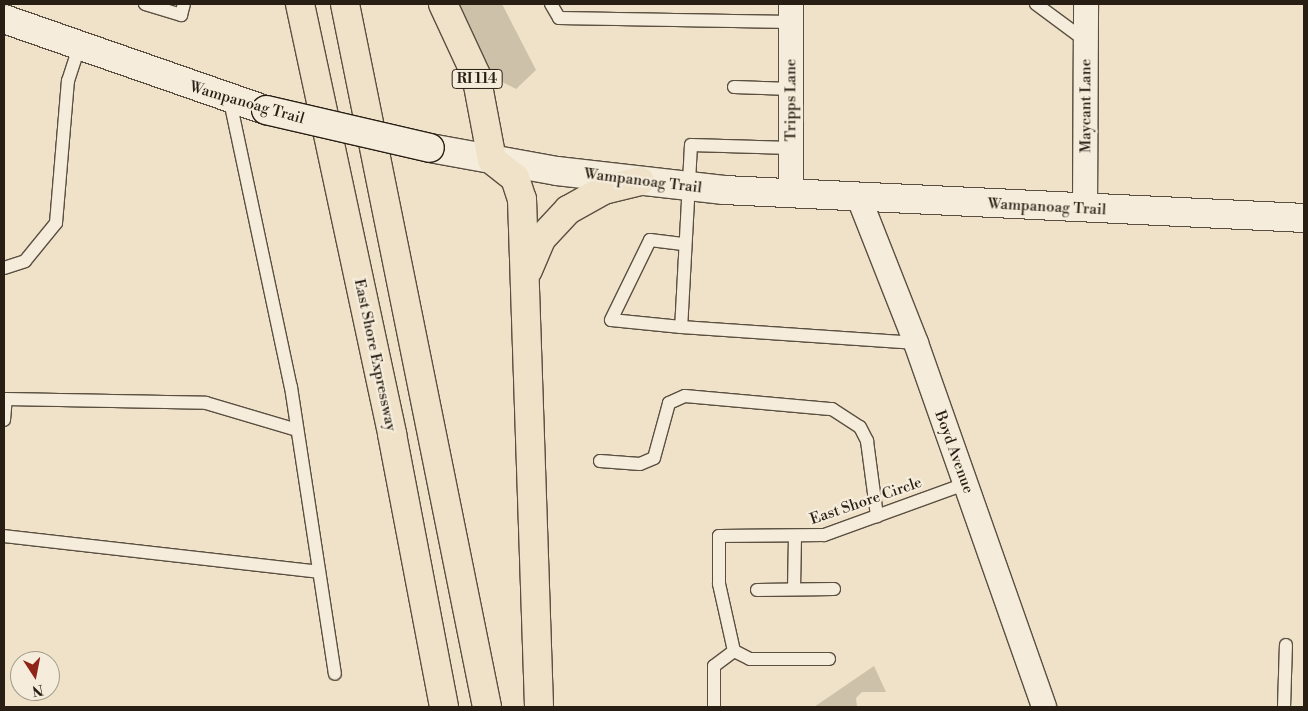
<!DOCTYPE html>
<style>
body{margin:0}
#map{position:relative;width:1308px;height:711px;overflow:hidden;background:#efe2c8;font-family:"Libre Bodoni",serif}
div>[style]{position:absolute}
.green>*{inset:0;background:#cdc1a9}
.roads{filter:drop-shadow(1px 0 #5a4f41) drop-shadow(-1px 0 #5a4f41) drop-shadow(0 1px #5a4f41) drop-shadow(0 -1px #5a4f41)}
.service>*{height:12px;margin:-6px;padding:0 6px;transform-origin:6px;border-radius:6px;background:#f5ecdb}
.minor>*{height:24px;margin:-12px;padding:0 12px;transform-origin:12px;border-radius:12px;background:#f5ecdb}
.secondary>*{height:28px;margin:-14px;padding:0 14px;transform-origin:14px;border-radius:14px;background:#f5ecdb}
.motorway>*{height:28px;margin:-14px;padding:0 14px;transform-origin:14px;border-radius:14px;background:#efe2c8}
.bridges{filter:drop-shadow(1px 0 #281e14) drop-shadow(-1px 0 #281e14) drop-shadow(0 1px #281e14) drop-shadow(0 -1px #281e14)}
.secondary-bridge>*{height:28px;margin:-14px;padding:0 14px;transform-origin:14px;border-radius:14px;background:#f5ecdb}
span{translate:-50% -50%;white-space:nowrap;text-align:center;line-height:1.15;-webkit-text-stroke:4.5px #f5ecdb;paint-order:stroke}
.shield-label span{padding:1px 4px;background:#f5ecdb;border:1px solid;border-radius:4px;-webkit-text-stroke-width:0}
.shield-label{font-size:14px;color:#281e14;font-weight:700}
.street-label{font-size:15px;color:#281e14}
.frame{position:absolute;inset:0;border:5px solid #281e14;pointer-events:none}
.north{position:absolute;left:10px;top:651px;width:50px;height:50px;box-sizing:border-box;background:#f5ecdb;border:1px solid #a39a8b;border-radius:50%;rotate:169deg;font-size:14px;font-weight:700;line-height:20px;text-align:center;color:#281e14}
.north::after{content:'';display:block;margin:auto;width:18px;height:22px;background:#8f2418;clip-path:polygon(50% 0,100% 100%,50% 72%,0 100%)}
</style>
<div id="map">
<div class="green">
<i style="clip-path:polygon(452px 4px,502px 4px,536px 70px,516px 89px,487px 74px)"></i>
<i style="clip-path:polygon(874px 666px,886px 692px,862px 692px,856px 698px,857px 707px,814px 707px)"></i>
</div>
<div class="roads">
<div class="service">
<i style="left:145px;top:4px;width:38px;rotate:17deg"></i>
<i style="left:181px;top:15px;width:11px;rotate:-75deg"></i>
<i style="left:551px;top:4px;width:16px;rotate:60deg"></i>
<i style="left:559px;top:18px;width:232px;rotate:1deg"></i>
<i style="left:1036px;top:4px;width:62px;rotate:36.5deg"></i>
<i style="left:734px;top:87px;width:57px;rotate:2deg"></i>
<i style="left:230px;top:101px;width:292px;rotate:78deg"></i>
<i style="left:291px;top:387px;width:290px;rotate:81.3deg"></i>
<i style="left:791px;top:148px;width:100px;rotate:-178.3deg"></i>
<i style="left:691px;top:145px;width:182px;rotate:93.1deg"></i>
<i style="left:681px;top:327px;width:236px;rotate:3.9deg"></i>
<i style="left:4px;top:268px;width:22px;rotate:-18deg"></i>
<i style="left:25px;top:261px;width:49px;rotate:-50.8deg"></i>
<i style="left:56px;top:223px;width:143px;rotate:-85.2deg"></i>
<i style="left:68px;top:81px;width:36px;rotate:-72deg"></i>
<i style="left:681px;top:327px;width:70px;rotate:-174.3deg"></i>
<i style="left:611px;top:320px;width:89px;rotate:-64deg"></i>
<i style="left:650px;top:240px;width:35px;rotate:7deg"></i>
<i style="left:4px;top:420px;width:21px;rotate:-85deg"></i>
<i style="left:6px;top:399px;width:200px;rotate:1.1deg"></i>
<i style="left:206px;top:403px;width:95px;rotate:16.5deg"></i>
<i style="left:600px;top:461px;width:40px;rotate:4.3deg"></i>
<i style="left:640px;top:464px;width:15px;rotate:-23deg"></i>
<i style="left:654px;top:458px;width:57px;rotate:-74.7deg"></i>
<i style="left:669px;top:403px;width:17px;rotate:-24deg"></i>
<i style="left:685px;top:396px;width:148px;rotate:5.1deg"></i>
<i style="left:832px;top:409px;width:33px;rotate:33deg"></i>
<i style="left:860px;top:427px;width:16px;rotate:63deg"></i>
<i style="left:867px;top:441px;width:76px;rotate:82.4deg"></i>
<i style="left:4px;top:536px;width:317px;rotate:6.5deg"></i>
<i style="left:794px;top:589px;width:52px;rotate:-88.9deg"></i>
<i style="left:757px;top:590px;width:77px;rotate:-0.7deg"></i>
<i style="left:829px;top:659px;width:79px;rotate:180deg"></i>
<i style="left:750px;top:659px;width:18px;rotate:-153deg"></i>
<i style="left:734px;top:651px;width:69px;rotate:-102.6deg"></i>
<i style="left:719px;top:584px;width:48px;rotate:-90deg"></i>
<i style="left:719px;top:536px;width:105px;rotate:-0.5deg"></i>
<i style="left:824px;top:535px;width:150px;rotate:-19.9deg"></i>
<i style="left:714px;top:707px;width:41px;rotate:-90deg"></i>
<i style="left:714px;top:666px;width:25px;rotate:-37deg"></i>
<i style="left:1284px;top:707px;width:62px;rotate:-88.2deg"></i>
</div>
<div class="minor">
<i style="left:791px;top:4px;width:191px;rotate:90deg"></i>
<i style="left:859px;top:198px;width:156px;rotate:68.5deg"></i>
<i style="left:916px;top:343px;width:386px;rotate:70.6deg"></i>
<i style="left:1085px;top:209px;width:205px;rotate:-89.7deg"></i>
</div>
<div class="secondary">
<i style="left:4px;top:19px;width:277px;rotate:19.2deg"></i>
<i style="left:430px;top:148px;width:129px;rotate:10.3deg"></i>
<i style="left:557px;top:171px;width:168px;rotate:6.5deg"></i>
<i style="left:724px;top:190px;width:581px;rotate:2.76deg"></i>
</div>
<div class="motorway">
<i style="left:300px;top:4px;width:440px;rotate:77.9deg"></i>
<i style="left:392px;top:434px;width:278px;rotate:79.2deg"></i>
<i style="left:345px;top:4px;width:717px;rotate:78.58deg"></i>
<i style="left:443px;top:4px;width:78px;rotate:65.1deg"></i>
<i style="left:476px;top:75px;width:86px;rotate:79.3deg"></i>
<i style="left:492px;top:160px;width:29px;rotate:38deg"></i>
<i style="left:515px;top:178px;width:22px;rotate:72deg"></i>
<i style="left:522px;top:199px;width:508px;rotate:88.08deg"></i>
<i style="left:528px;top:270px;width:34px;rotate:-67deg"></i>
<i style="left:541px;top:239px;width:40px;rotate:-47deg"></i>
<i style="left:568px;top:210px;width:41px;rotate:-29.1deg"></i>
<i style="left:604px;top:190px;width:37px;rotate:-14deg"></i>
</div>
</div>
<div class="bridges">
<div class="secondary-bridge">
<i style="left:266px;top:110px;width:168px;rotate:13deg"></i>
</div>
</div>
<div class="shield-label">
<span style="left:477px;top:79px">RI 114</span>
</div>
<div class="street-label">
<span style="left:791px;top:100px;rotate:-90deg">Tripps Lane</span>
<span style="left:247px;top:103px;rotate:16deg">Wampanoag Trail</span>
<span style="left:1086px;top:106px;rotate:-90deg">Maycant Lane</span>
<span style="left:643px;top:181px;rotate:7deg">Wampanoag Trail</span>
<span style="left:1047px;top:207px;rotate:3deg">Wampanoag Trail</span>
<span style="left:375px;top:355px;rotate:78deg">East Shore Expressway</span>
<span style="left:954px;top:452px;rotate:70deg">Boyd Avenue</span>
<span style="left:866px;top:501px;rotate:-19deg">East Shore Circle</span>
</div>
<div class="frame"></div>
<div class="north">N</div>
</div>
